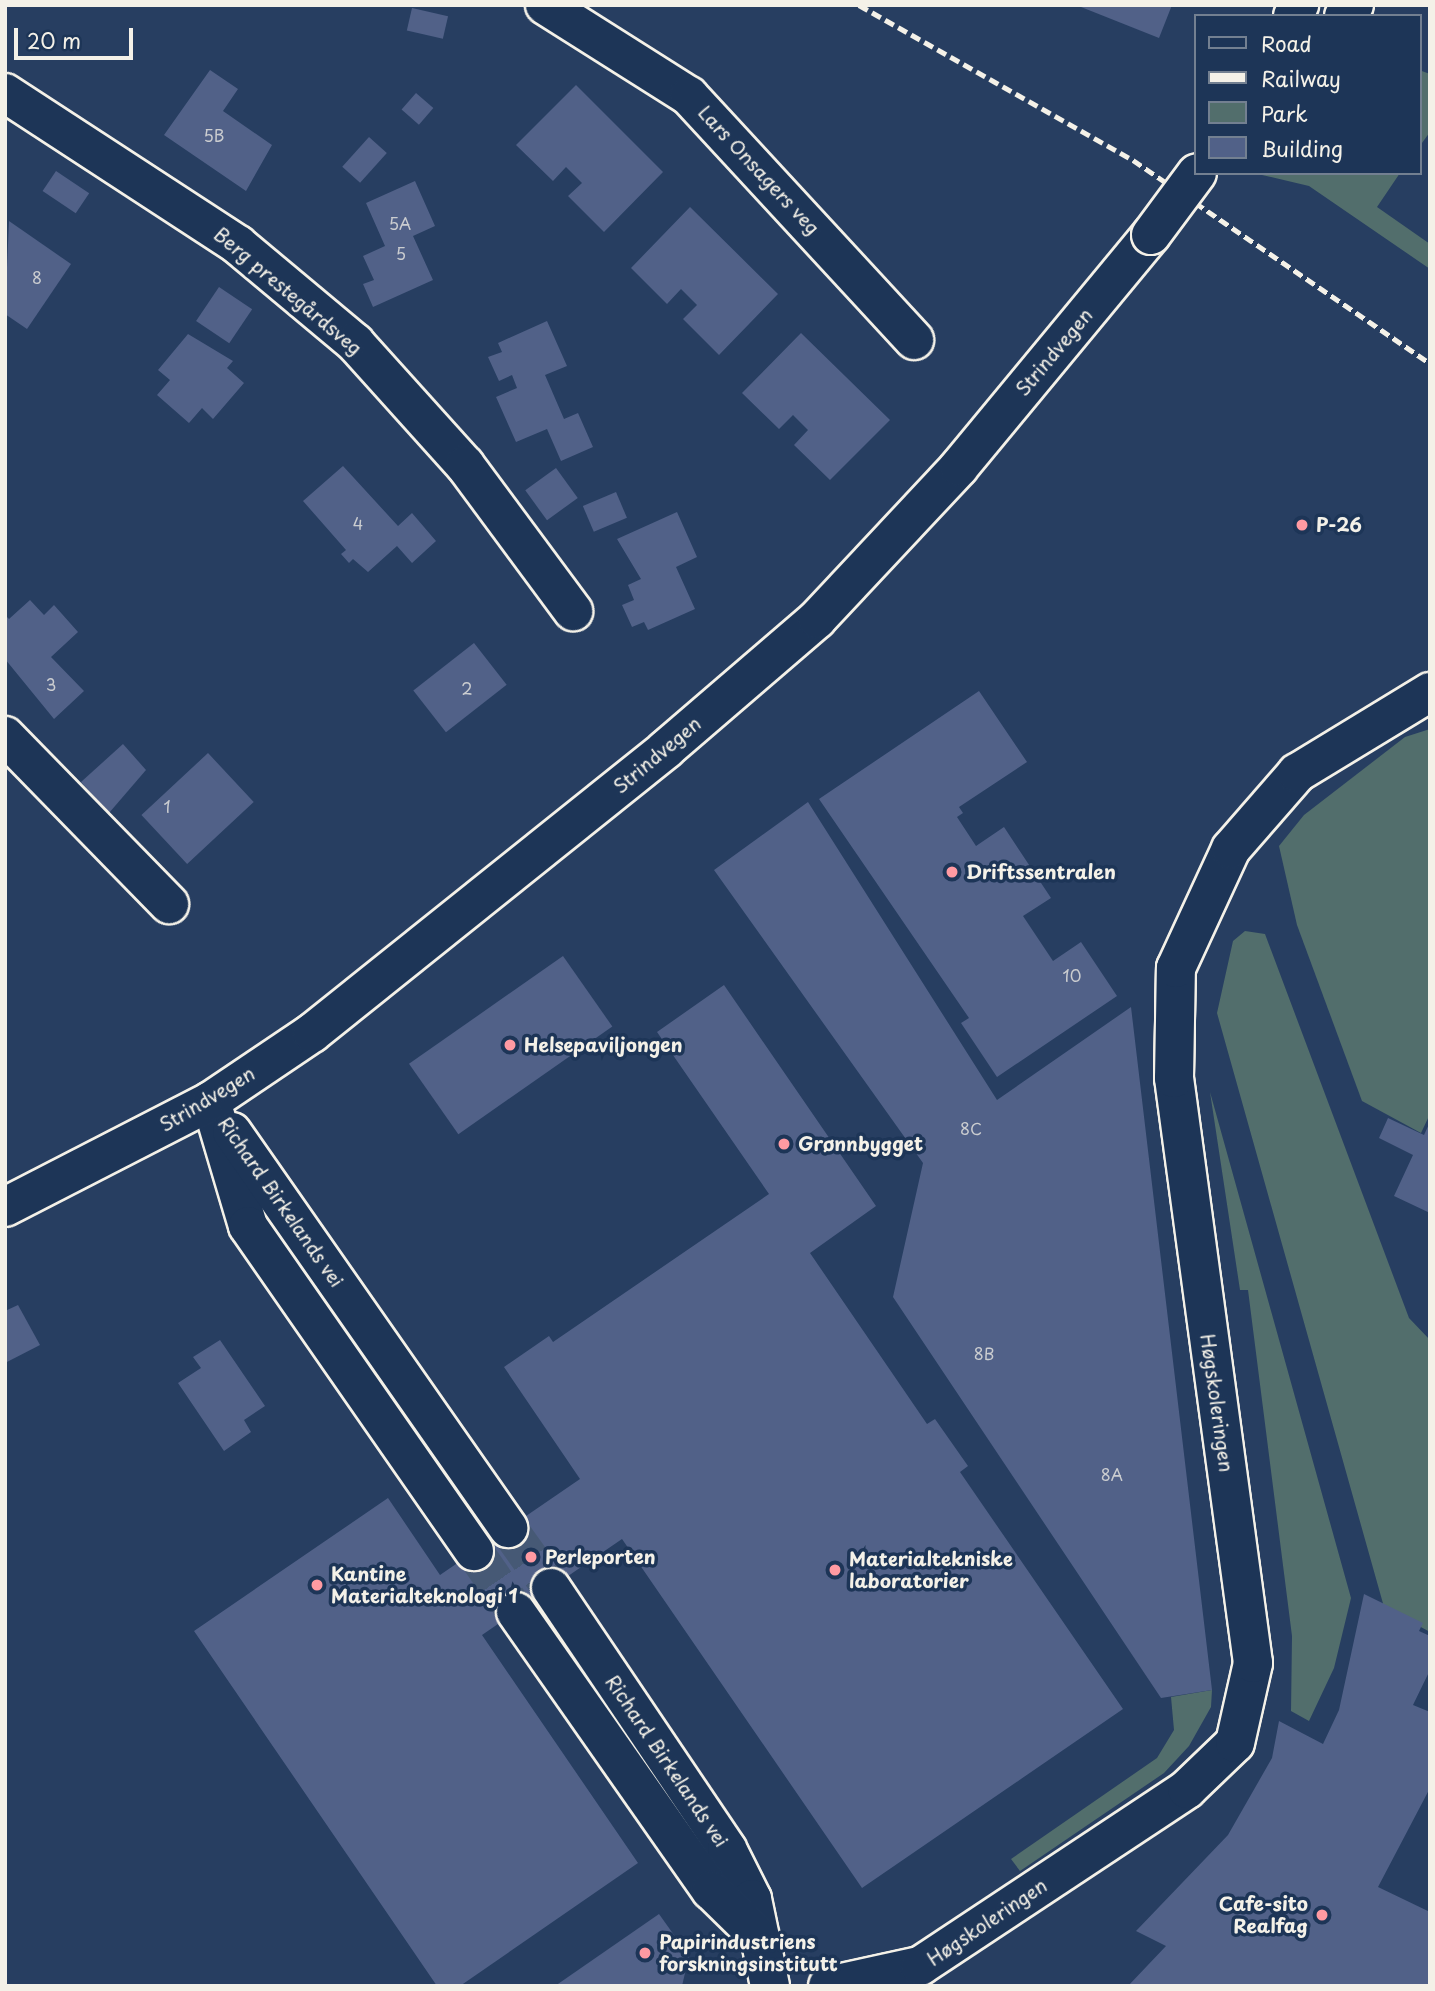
<!DOCTYPE html>
<meta charset="utf-8">
<style>
body{margin:0}
#map{position:relative;width:1435px;height:1991px;overflow:hidden;background:#273e61;font-family:"Playpen Sans",sans-serif}
div>[style]{position:absolute}
.green>*{inset:0;background:#526e6c}
.building>*{inset:0;background:#516188;transform-origin:0 0}
.minor-tunnel>*{height:38px;margin-top:-19px;transform-origin:0;background:repeating-linear-gradient(90deg,#465975 0 38px,transparent 0 57px)}
.roads{filter:drop-shadow(2px 0 #f4f1e8) drop-shadow(-2px 0 #f4f1e8) drop-shadow(0 2px #f4f1e8) drop-shadow(0 -2px #f4f1e8)}
.minor>*{height:38px;margin:-19px;padding:0 19px;transform-origin:19px;border-radius:19px;background:#1d3557}
.rail>*{height:5px;margin-top:-2.5px;transform-origin:0;background:repeating-linear-gradient(90deg,#f4f1e8 0 10px,transparent 0 15px)}
.bridges{filter:drop-shadow(2px 0 #f4f1e8) drop-shadow(-2px 0 #f4f1e8) drop-shadow(0 2px #f4f1e8) drop-shadow(0 -2px #f4f1e8)}
.minor-bridge>*{height:38px;margin:-19px;padding:0 19px;transform-origin:19px;border-radius:19px;background:#1d3557}
.dots>*{width:19px;height:19px;translate:-50% -50%;box-sizing:border-box;border:4px solid #1d3557;border-radius:50%}
span{translate:-50% -50%;white-space:nowrap;text-align:center;line-height:1.15;-webkit-text-stroke:7px #1d3557;paint-order:stroke}
.number-label{font-size:16px;color:#cbcdd0}
.number-label span{-webkit-text-stroke-width:0}
.street-label{font-size:19px;color:#f4f1e8}
.poi-label{font-size:19px;color:#f4f1e8;font-weight:700}
.left{translate:0 -50%;text-align:left}
.right{translate:-100% -50%;text-align:right}
.frame{position:absolute;inset:0;border:7px solid #f4f1e8;pointer-events:none}
.legend{position:absolute;left:1194px;top:14px;width:228px;height:161px;box-sizing:border-box;background:#1d3557;border:2px solid #738091;margin:0;padding:9px 12px;list-style:none;font-size:21px;color:#f4f1e8}
.legend li{display:flex;align-items:center;gap:14px;height:35px}
.legend b{width:35px;border:2px solid #738091}
.scale{position:absolute;left:14px;top:28px;width:119px;height:32px;box-sizing:border-box;border:4px solid #f4f1e8;border-top:0;padding-left:9px;font-size:21px;line-height:24px;white-space:nowrap;color:#f4f1e8;-webkit-text-stroke:5px #1d3557;paint-order:stroke}
</style>
<div id="map">
<div class="green">
<i style="clip-path:polygon(1419px 70px,1430px 74px,1430px 132px,1419px 147px)"></i>
<i style="clip-path:polygon(1400px 173px,1377px 207px,1430px 244px,1430px 269px,1309px 186px,1262px 175px)"></i>
<i style="clip-path:polygon(1430px 729px,1430px 1114px,1421px 1133px,1362px 1101px,1297px 925px,1279px 846px,1304px 815px,1405px 737px)"></i>
<i style="clip-path:polygon(1245px 931px,1265px 934px,1409px 1318px,1430px 1340px,1430px 1632px,1384px 1607px,1217px 1013px,1233px 941px)"></i>
<i style="clip-path:polygon(1210px 1092px,1351px 1598px,1334px 1668px,1309px 1721px,1291px 1711px,1292px 1636px,1248px 1290px,1240px 1290px)"></i>
<i style="clip-path:polygon(1212px 1690px,1211px 1707px,1189px 1746px,1164px 1773px,1020px 1871px,1011px 1859px,1157px 1758px,1174px 1730px,1171px 1697px)"></i>
</div>
<div class="building">
<i style="clip-path:polygon(1076px 5px,1172px 5px,1159px 38px)"></i>
<i style="left:412px;top:8px;width:37px;height:23px;rotate:13deg"></i>
<i style="clip-path:polygon(210px 70px,238px 89px,223px 111px,272px 145px,246px 191px,164px 135px)"></i>
<i style="clip-path:polygon(576px 85px,663px 172px,604px 232px,568px 196px,582px 183px,566px 167px,553px 181px,516px 145px)"></i>
<i style="left:416px;top:93px;width:23px;height:22px;rotate:41deg"></i>
<i style="left:369px;top:137px;width:24px;height:40px;rotate:42deg"></i>
<i style="left:56px;top:171px;width:40px;height:24px;rotate:34deg"></i>
<i style="clip-path:polygon(415px 181px,435px 226px,413px 236px,433px 280px,373px 307px,363px 284px,374px 280px,363px 256px,385px 246px,366px 203px)"></i>
<i style="clip-path:polygon(690px 207px,778px 294px,719px 355px,683px 319px,697px 305px,681px 289px,667px 304px,631px 268px)"></i>
<i style="clip-path:polygon(9px 221px,71px 264px,27px 329px,5px 314px)"></i>
<i style="left:219px;top:287px;width:40px;height:41px;rotate:34deg"></i>
<i style="clip-path:polygon(547px 321px,567px 366px,545px 375px,564px 419px,578px 413px,593px 447px,561px 461px,547px 429px,516px 442px,496px 397px,517px 388px,512px 375px,499px 381px,488px 357px,502px 352px,498px 343px)"></i>
<i style="clip-path:polygon(801px 333px,890px 420px,830px 480px,794px 445px,808px 430px,793px 415px,779px 429px,742px 393px)"></i>
<i style="clip-path:polygon(188px 334px,233px 361px,227px 368px,244px 383px,213px 419px,202px 408px,189px 423px,157px 395px,170px 380px,158px 370px)"></i>
<i style="clip-path:polygon(343px 466px,398px 526px,412px 513px,436px 541px,412px 563px,397px 546px,368px 572px,353px 559px,349px 563px,341px 554px,346px 550px,303px 501px)"></i>
<i style="left:556px;top:468px;width:37px;height:38px;rotate:54deg"></i>
<i style="left:616px;top:492px;width:28px;height:36px;rotate:67deg"></i>
<i style="clip-path:polygon(677px 512px,697px 557px,676px 567px,695px 609px,648px 630px,644px 622px,632px 627px,622px 605px,634px 600px,628px 585px,641px 579px,617px 539px)"></i>
<i style="clip-path:polygon(30px 600px,44px 615px,54px 605px,78px 632px,51px 657px,84px 691px,54px 719px,5px 659px,5px 615px,9px 619px)"></i>
<i style="left:474px;top:643px;width:53px;height:77px;rotate:52deg"></i>
<i style="clip-path:polygon(979px 691px,1027px 762px,959px 807px,963px 813px,957px 817px,976px 846px,1004px 827px,1051px 898px,1023px 916px,1053px 961px,1081px 942px,1117px 996px,997px 1077px,961px 1023px,969px 1018px,819px 799px)"></i>
<i style="clip-path:polygon(123px 744px,146px 770px,109px 813px,81px 782px)"></i>
<i style="left:208px;top:753px;width:67px;height:91px;rotate:47deg"></i>
<i style="clip-path:polygon(808px 802px,997px 1100px,1131px 1007px,1212px 1690px,1161px 1698px,893px 1297px,923px 1163px,714px 870px)"></i>
<i style="left:563px;top:956px;width:86px;height:188px;rotate:55deg"></i>
<i style="clip-path:polygon(724px 985px,876px 1206px,810px 1253px,927px 1424px,935px 1419px,968px 1466px,960px 1472px,1123px 1709px,862px 1888px,622px 1539px,482px 1635px,638px 1863px,460px 1986px,437px 1986px,194px 1631px,388px 1498px,440px 1575px,580px 1479px,504px 1367px,549px 1336px,553px 1342px,769px 1194px,657px 1032px)"></i>
<i style="clip-path:polygon(1388px 1118px,1424px 1135px,1430px 1122px,1430px 1213px,1394px 1196px,1413px 1155px,1379px 1138px)"></i>
<i style="clip-path:polygon(18px 1305px,40px 1345px,5px 1363px,5px 1311px)"></i>
<i style="clip-path:polygon(220px 1340px,265px 1406px,244px 1420px,251px 1432px,224px 1451px,178px 1383px,201px 1368px,193px 1357px)"></i>
<i style="clip-path:polygon(1364px 1594px,1423px 1623px,1419px 1631px,1430px 1636px,1430px 1670px,1413px 1705px,1430px 1712px,1430px 1788px,1378px 1887px,1430px 1912px,1430px 1986px,1128px 1986px,1166px 1946px,1136px 1931px,1228px 1835px,1272px 1758px,1279px 1721px,1323px 1744px,1339px 1710px)"></i>
<i style="clip-path:polygon(659px 1914px,689px 1956px,682px 1986px,555px 1986px)"></i>
</div>
<div class="minor-tunnel">
<i style="left:508px;top:1528px;width:74px;rotate:54.4deg"></i>
<i style="left:474px;top:1551px;width:74px;rotate:55.5deg"></i>
</div>
<div class="roads">
<div class="minor">
<i style="left:545px;top:5px;width:170px;rotate:32.3deg"></i>
<i style="left:689px;top:96px;width:332px;rotate:47.3deg"></i>
<i style="left:1293px;top:16px;width:13px;rotate:-61deg"></i>
<i style="left:1344px;top:16px;width:15px;rotate:-48deg"></i>
<i style="left:5px;top:93px;width:278px;rotate:33.1deg"></i>
<i style="left:238px;top:245px;width:153px;rotate:39.9deg"></i>
<i style="left:355px;top:343px;width:164px;rotate:48deg"></i>
<i style="left:465px;top:465px;width:182px;rotate:53.5deg"></i>
<i style="left:5px;top:736px;width:235px;rotate:45.7deg"></i>
<i style="left:211px;top:1101px;width:130px;rotate:73.5deg"></i>
<i style="left:248px;top:1226px;width:396px;rotate:55.2deg"></i>
<i style="left:232px;top:1132px;width:483px;rotate:55.1deg"></i>
<i style="left:5px;top:1207px;width:232px;rotate:-27.2deg"></i>
<i style="left:211px;top:1101px;width:122px;rotate:-34deg"></i>
<i style="left:312px;top:1033px;width:454px;rotate:-38.7deg"></i>
<i style="left:666px;top:749px;width:199px;rotate:-40.7deg"></i>
<i style="left:817px;top:619px;width:208px;rotate:-46.9deg"></i>
<i style="left:959px;top:467px;width:301px;rotate:-50.4deg"></i>
<i style="left:551px;top:1588px;width:315px;rotate:56deg"></i>
<i style="left:727px;top:1849px;width:56px;rotate:63.4deg"></i>
<i style="left:752px;top:1899px;width:89px;rotate:78.3deg"></i>
<i style="left:516px;top:1612px;width:340px;rotate:55deg"></i>
<i style="left:711px;top:1890px;width:69px;rotate:44.4deg"></i>
<i style="left:828px;top:1986px;width:94px;rotate:-12.3deg"></i>
<i style="left:920px;top:1966px;width:320px;rotate:-33.5deg"></i>
<i style="left:1187px;top:1789px;width:66px;rotate:-43.8deg"></i>
<i style="left:1235px;top:1743px;width:82px;rotate:-77.3deg"></i>
<i style="left:1253px;top:1663px;width:590px;rotate:-97.69deg"></i>
<i style="left:1174px;top:1078px;width:110px;rotate:-89deg"></i>
<i style="left:1176px;top:968px;width:131px;rotate:-65.2deg"></i>
<i style="left:1231px;top:849px;width:101px;rotate:-49deg"></i>
<i style="left:1297px;top:773px;width:156px;rotate:-31.3deg"></i>
</div>
</div>
<div class="rail">
<i style="left:859px;top:5px;width:315px;rotate:29.5deg"></i>
<i style="left:1133px;top:160px;width:360px;rotate:34.4deg"></i>
</div>
<div class="bridges">
<div class="minor-bridge">
<i style="left:1151px;top:235px;width:77px;rotate:-53.4deg"></i>
</div>
</div>
<div class="dots">
<i style="left:1302px;top:525px;background:#ff9aa2"></i>
<i style="left:952px;top:872px;background:#ff9aa2"></i>
<i style="left:510px;top:1045px;background:#ff9aa2"></i>
<i style="left:784px;top:1144px;background:#ff9aa2"></i>
<i style="left:531px;top:1557px;background:#ff9aa2"></i>
<i style="left:835px;top:1570px;background:#ff9aa2"></i>
<i style="left:317px;top:1585px;background:#ff9aa2"></i>
<i style="left:1322px;top:1915px;background:#ff9aa2"></i>
<i style="left:645px;top:1953px;background:#ff9aa2"></i>
</div>
<div class="number-label">
<span style="left:214px;top:135px">5B</span>
<span style="left:400px;top:223px">5A</span>
<span style="left:401px;top:253px">5</span>
<span style="left:37px;top:277px">8</span>
<span style="left:358px;top:523px">4</span>
<span style="left:51px;top:684px">3</span>
<span style="left:467px;top:688px">2</span>
<span style="left:167px;top:806px">1</span>
<span style="left:1072px;top:975px">10</span>
<span style="left:971px;top:1128px">8C</span>
<span style="left:984px;top:1353px">8B</span>
<span style="left:1112px;top:1474px">8A</span>
</div>
<div class="street-label">
<span style="left:759px;top:170px;rotate:47deg">Lars Onsagers veg</span>
<span style="left:288px;top:291px;rotate:40deg">Berg prestegårdsveg</span>
<span style="left:1054px;top:352px;rotate:-50deg">Strindvegen</span>
<span style="left:657px;top:755px;rotate:-40deg">Strindvegen</span>
<span style="left:207px;top:1099px;rotate:-31deg">Strindvegen</span>
<span style="left:281px;top:1202px;rotate:55deg">Richard Birkelands vei</span>
<span style="left:1217px;top:1403px;rotate:82deg">Høgskoleringen</span>
<span style="left:667px;top:1761px;rotate:56deg">Richard Birkelands vei</span>
<span style="left:987px;top:1922px;rotate:-34deg">Høgskoleringen</span>
</div>
<div class="poi-label">
<span class="left" style="left:1316px;top:525px">P-26</span>
<span class="left" style="left:966px;top:872px">Driftssentralen</span>
<span class="left" style="left:524px;top:1045px">Helsepaviljongen</span>
<span class="left" style="left:798px;top:1144px">Grønnbygget</span>
<span class="left" style="left:545px;top:1557px">Perleporten</span>
<span class="left" style="left:849px;top:1570px">Materialtekniske<br>laboratorier</span>
<span class="left" style="left:331px;top:1585px">Kantine<br>Materialteknologi 1</span>
<span class="right" style="left:1308px;top:1915px">Cafe-sito<br>Realfag</span>
<span class="left" style="left:659px;top:1953px">Papirindustriens<br>forskningsinstitutt</span>
</div>
<div class="frame"></div>
<ul class="legend">
<li><b style="height:9px;background:#1d3557"></b>Road</li>
<li><b style="height:9px;background:#f4f1e8"></b>Railway</li>
<li><b style="height:19px;background:#526e6c"></b>Park</li>
<li><b style="height:19px;background:#516188"></b>Building</li>
</ul>
<div class="scale">20 m</div>
</div>
